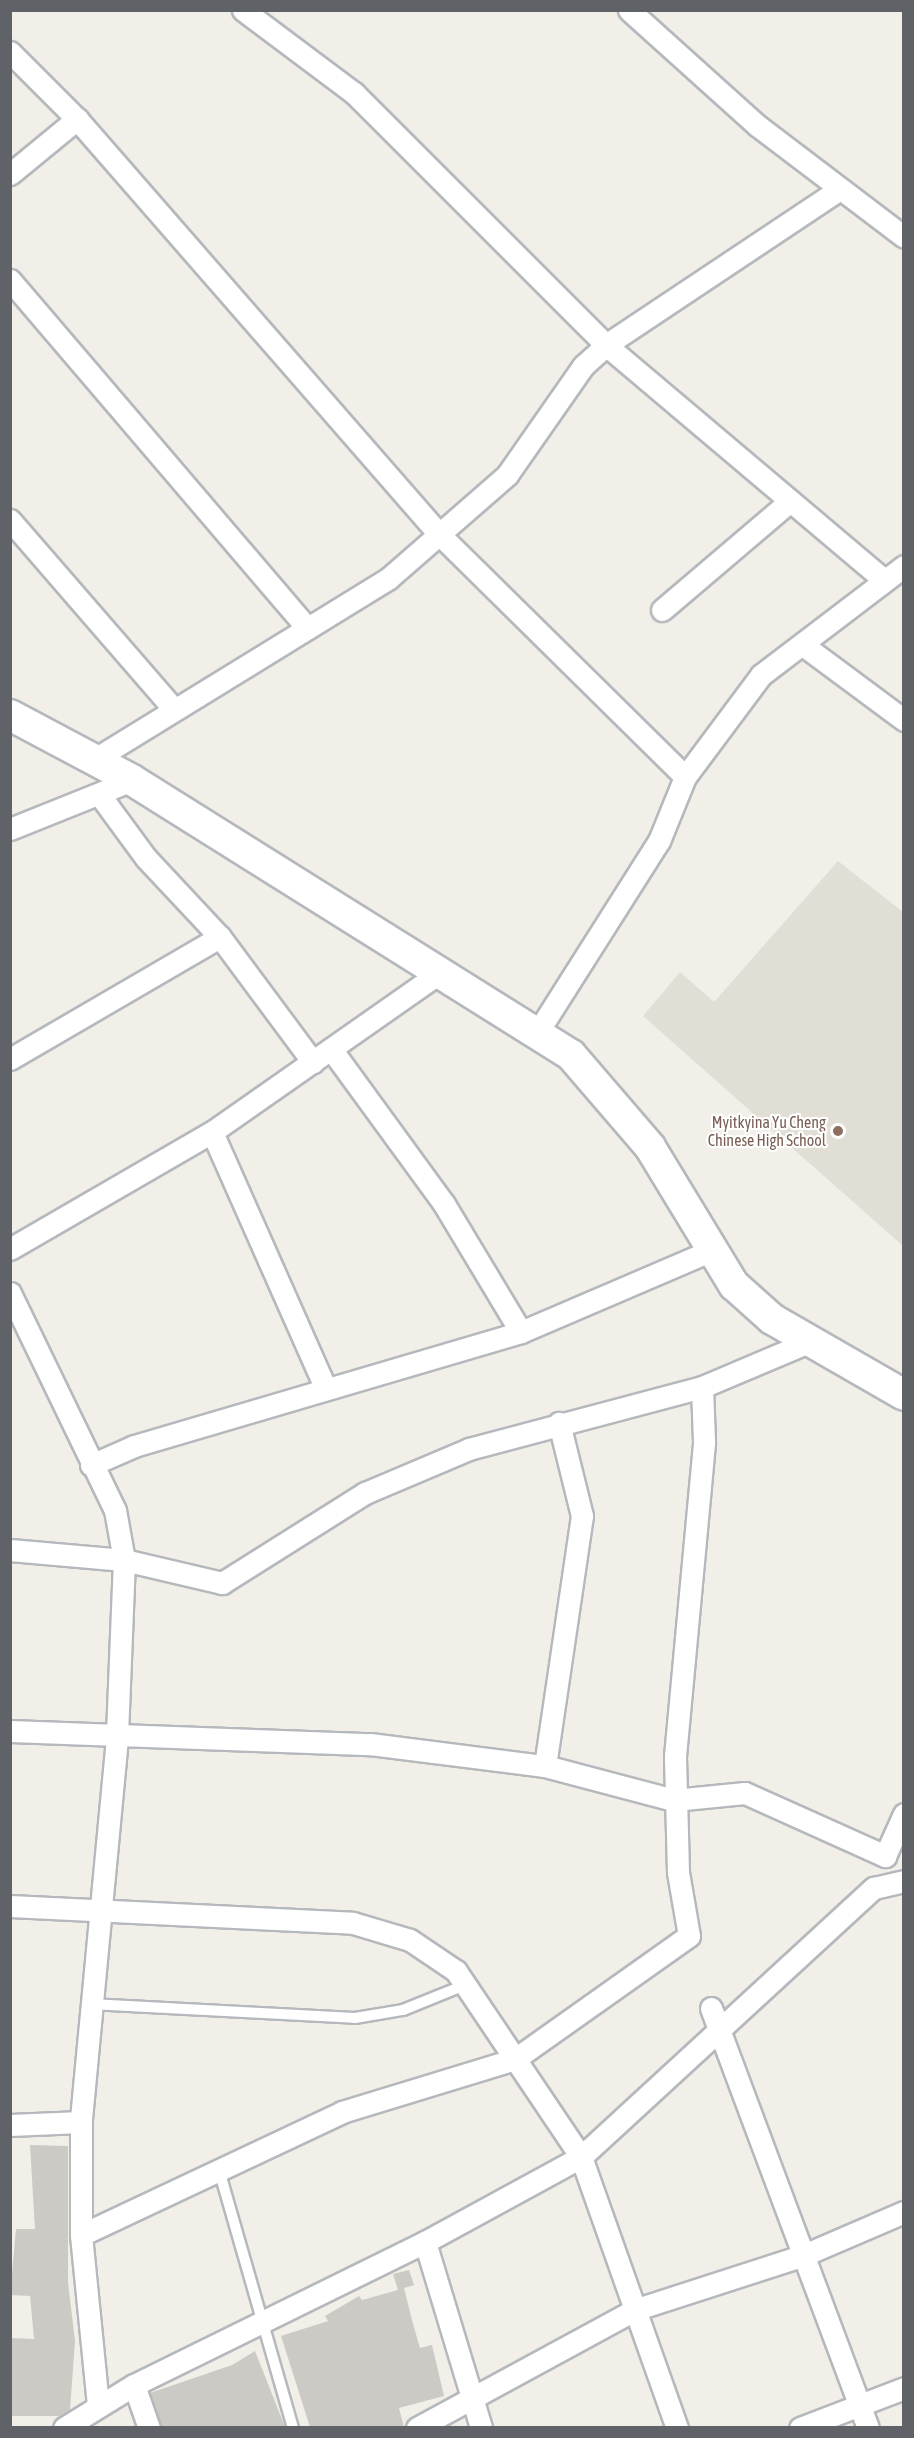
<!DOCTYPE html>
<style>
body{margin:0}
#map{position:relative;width:914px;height:2438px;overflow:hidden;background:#f1efe8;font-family:"Asap Condensed",sans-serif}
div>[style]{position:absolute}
.education>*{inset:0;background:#e1ded6}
.building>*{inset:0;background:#cccac5}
.roads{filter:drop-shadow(2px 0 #b5b8bc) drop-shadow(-2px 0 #b5b8bc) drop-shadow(0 2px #b5b8bc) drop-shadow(0 -2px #b5b8bc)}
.lane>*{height:10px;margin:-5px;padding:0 5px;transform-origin:5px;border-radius:5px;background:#fff}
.street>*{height:21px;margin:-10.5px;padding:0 10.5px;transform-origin:10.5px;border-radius:10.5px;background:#fff}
.secondary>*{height:30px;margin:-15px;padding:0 15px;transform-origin:15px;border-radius:15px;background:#fff}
.dots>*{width:16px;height:16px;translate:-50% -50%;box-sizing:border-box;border:3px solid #fff;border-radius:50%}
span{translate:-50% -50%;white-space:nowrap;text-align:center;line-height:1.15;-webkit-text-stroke:4.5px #fff;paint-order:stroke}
.education-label{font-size:16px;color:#785e54}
.right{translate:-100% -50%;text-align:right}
.frame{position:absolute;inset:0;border:12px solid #5f6368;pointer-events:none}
</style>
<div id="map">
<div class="education">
<i style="clip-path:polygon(838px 861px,903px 912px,903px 1246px,643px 1016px,680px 972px,714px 1002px)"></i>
</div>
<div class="building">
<i style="clip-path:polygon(30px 2145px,68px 2146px,68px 2282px,75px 2341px,70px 2410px,59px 2416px,10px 2416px,10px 2338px,34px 2339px,30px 2296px,10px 2295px,16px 2229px,35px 2229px)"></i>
<i style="clip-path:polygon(409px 2270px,414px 2285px,404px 2288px,412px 2320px,420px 2348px,432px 2345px,444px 2396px,399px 2408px,404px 2427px,310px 2427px,281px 2336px,328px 2321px,325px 2316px,359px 2296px,362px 2300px,398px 2290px,393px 2274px)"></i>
<i style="clip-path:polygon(255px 2351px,285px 2427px,161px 2427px,150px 2393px,232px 2365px)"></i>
</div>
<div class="roads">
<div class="lane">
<i style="left:90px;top:2004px;width:265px;rotate:3deg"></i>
<i style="left:355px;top:2018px;width:49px;rotate:-9.5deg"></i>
<i style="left:403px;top:2010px;width:67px;rotate:-22deg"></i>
<i style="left:219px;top:2170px;width:268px;rotate:74deg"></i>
</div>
<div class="street">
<i style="left:243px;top:10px;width:139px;rotate:36.8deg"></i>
<i style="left:354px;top:93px;width:356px;rotate:45deg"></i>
<i style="left:606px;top:345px;width:364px;rotate:40.2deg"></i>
<i style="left:629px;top:10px;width:173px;rotate:42deg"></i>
<i style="left:758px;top:126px;width:183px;rotate:37.2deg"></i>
<i style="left:10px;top:52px;width:95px;rotate:45deg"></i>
<i style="left:77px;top:119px;width:549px;rotate:48.91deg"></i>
<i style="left:438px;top:533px;width:347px;rotate:44.6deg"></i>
<i style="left:10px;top:174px;width:87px;rotate:-39.4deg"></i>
<i style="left:10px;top:280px;width:458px;rotate:49.5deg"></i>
<i style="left:10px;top:520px;width:250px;rotate:49.1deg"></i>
<i style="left:662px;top:610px;width:168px;rotate:-40.4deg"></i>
<i style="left:803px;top:645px;width:126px;rotate:36.6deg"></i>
<i style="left:95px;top:759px;width:345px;rotate:-31.6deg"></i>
<i style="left:389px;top:578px;width:157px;rotate:-41.1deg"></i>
<i style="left:507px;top:475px;width:133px;rotate:-55.1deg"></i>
<i style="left:583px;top:366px;width:31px;rotate:-42deg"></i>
<i style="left:606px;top:345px;width:281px;rotate:-33.7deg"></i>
<i style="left:99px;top:794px;width:79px;rotate:53.7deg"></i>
<i style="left:146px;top:858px;width:108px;rotate:46.9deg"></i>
<i style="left:220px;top:937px;width:156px;rotate:53.4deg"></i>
<i style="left:10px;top:829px;width:131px;rotate:-21.9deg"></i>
<i style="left:537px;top:1033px;width:227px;rotate:-57.6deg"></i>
<i style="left:659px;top:841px;width:69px;rotate:-67.9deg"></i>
<i style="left:685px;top:777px;width:127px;rotate:-53.3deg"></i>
<i style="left:761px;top:675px;width:180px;rotate:-37.3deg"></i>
<i style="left:331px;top:1049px;width:192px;rotate:53.9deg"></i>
<i style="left:444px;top:1204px;width:149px;rotate:59deg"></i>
<i style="left:10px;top:1059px;width:243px;rotate:-30.2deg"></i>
<i style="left:212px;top:1132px;width:281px;rotate:66.1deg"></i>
<i style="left:10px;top:1249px;width:233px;rotate:-30.1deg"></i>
<i style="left:212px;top:1132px;width:277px;rotate:-35deg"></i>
<i style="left:10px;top:1293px;width:241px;rotate:64.2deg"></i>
<i style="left:115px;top:1510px;width:51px;rotate:79.8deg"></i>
<i style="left:124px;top:1560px;width:178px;rotate:92.3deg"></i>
<i style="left:117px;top:1738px;width:386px;rotate:95.4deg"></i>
<i style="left:81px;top:2122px;width:113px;rotate:90deg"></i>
<i style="left:81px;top:2235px;width:172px;rotate:84.3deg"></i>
<i style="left:91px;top:1465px;width:47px;rotate:-23.8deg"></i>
<i style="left:134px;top:1446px;width:403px;rotate:-16.4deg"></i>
<i style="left:521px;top:1332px;width:208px;rotate:-23.2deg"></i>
<i style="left:10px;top:1550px;width:114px;rotate:5deg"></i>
<i style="left:124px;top:1560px;width:101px;rotate:13.2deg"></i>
<i style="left:222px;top:1583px;width:169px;rotate:-32.2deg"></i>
<i style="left:365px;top:1493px;width:113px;rotate:-22.9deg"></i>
<i style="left:469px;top:1449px;width:241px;rotate:-14.9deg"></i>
<i style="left:10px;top:1731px;width:360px;rotate:2.1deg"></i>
<i style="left:370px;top:1744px;width:176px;rotate:7.2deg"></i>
<i style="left:545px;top:1766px;width:133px;rotate:14.8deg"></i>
<i style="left:674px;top:1800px;width:71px;rotate:-5.6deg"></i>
<i style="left:745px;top:1793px;width:154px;rotate:24.2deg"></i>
<i style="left:885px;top:1856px;width:46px;rotate:-65.7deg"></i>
<i style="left:545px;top:1766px;width:253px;rotate:-81.6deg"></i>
<i style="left:582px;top:1516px;width:96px;rotate:-103.9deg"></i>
<i style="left:10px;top:1906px;width:343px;rotate:2.8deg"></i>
<i style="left:353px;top:1923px;width:59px;rotate:16.6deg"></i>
<i style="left:410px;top:1940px;width:55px;rotate:34deg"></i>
<i style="left:456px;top:1971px;width:224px;rotate:56.1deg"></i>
<i style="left:581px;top:2157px;width:288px;rotate:70.5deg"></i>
<i style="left:711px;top:2008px;width:448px;rotate:69.5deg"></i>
<i style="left:10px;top:2125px;width:71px;rotate:-2.4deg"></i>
<i style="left:81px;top:2235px;width:289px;rotate:-25.2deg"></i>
<i style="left:342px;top:2112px;width:181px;rotate:-17deg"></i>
<i style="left:515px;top:2059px;width:213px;rotate:-35.3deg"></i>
<i style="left:689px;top:1936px;width:65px;rotate:-99.8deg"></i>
<i style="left:678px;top:1872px;width:116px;rotate:-91.5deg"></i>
<i style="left:675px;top:1756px;width:316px;rotate:-84.7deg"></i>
<i style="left:704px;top:1441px;width:54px;rotate:-92.1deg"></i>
<i style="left:702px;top:1387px;width:118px;rotate:-22.9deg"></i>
<i style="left:425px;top:2242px;width:194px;rotate:73.2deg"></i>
<i style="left:134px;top:2385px;width:46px;rotate:70.8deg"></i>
<i style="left:64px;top:2428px;width:82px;rotate:-31.6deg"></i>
<i style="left:134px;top:2385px;width:324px;rotate:-26.2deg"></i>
<i style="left:425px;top:2242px;width:178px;rotate:-28.6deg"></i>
<i style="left:581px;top:2157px;width:398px;rotate:-42.6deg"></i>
<i style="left:874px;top:1888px;width:31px;rotate:-13deg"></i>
<i style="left:417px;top:2428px;width:247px;rotate:-28.5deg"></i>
<i style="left:634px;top:2310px;width:179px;rotate:-17.9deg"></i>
<i style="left:804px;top:2255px;width:109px;rotate:-23.3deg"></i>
<i style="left:800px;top:2428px;width:111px;rotate:-21deg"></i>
</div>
<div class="secondary">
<i style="left:10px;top:715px;width:138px;rotate:28deg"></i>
<i style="left:132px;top:780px;width:518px;rotate:32.06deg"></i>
<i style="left:571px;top:1055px;width:121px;rotate:49.3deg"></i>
<i style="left:650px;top:1147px;width:162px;rotate:58.7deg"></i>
<i style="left:734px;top:1285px;width:51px;rotate:41.8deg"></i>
<i style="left:772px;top:1319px;width:152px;rotate:29.9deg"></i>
</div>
</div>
<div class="dots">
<i style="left:838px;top:1131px;background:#8d6e63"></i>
</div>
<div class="education-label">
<span class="right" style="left:826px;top:1131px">Myitkyina Yu Cheng<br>Chinese High School</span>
</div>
<div class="frame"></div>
</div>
